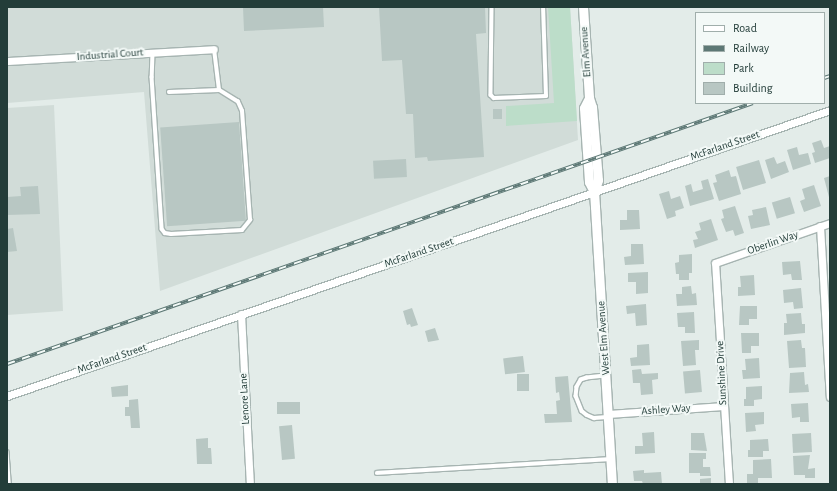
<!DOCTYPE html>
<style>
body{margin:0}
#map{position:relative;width:837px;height:491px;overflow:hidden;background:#e3ece9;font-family:"Alegreya Sans",sans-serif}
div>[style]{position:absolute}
.built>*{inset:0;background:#d1dcd8}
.green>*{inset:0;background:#bcddc9}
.building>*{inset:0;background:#b8c7c3;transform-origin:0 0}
.roads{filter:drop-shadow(1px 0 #a6b4b1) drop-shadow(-1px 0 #a6b4b1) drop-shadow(0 1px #a6b4b1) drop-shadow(0 -1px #a6b4b1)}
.service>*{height:3.5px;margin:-1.75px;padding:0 1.75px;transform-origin:1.75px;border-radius:1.75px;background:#fff}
.minor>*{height:7px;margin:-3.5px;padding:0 3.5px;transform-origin:3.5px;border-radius:3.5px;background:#fff}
.tertiary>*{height:9px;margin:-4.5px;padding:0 4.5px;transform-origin:4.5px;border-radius:4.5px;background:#fff}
.rail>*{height:4px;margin-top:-2px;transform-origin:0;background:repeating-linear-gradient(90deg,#f3f9f7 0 8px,#5d7875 0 16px);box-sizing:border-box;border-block:1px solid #5d7875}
span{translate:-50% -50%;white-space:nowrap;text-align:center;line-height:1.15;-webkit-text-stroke:4px #f3f9f7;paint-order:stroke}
.street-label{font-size:11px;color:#233d39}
.frame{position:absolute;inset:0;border:8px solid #233d39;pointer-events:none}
.legend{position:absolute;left:695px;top:12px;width:130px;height:92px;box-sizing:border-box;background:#f3f9f7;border:1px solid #a0aeab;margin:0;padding:5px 7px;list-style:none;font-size:12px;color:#233d39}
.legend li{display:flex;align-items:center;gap:8px;height:20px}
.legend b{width:20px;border:1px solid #a0aeab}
</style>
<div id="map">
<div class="built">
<i style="clip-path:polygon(7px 7px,570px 7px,578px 140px,160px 291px,144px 92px,7px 103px)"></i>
<i style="clip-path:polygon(54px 105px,63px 311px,7px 315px,7px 108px)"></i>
</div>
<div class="green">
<i style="clip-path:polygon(548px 7px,570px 7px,577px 121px,506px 126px,506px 106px,554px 103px)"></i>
</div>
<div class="building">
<i style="clip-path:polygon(243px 7px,323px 7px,324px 27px,244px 31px)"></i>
<i style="clip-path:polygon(379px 7px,485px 7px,486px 33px,476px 34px,484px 157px,428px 161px,427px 157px,415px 158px,413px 114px,406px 114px,402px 60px,382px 61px)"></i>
<i style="left:493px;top:109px;width:9px;height:10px"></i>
<i style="left:239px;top:122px;width:99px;height:79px;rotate:86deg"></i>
<i style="clip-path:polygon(821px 140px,824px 148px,830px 146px,830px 158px,815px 163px,812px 153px,815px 152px,812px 143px)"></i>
<i style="clip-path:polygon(797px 147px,799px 155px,808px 153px,811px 164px,793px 170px,787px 150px)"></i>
<i style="clip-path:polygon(774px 157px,777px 164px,785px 161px,789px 172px,771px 179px,765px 160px)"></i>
<i style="left:406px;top:159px;width:18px;height:33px;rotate:87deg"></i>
<i style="left:759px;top:160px;width:24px;height:24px;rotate:73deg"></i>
<i style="clip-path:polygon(729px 170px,731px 177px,736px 176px,741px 194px,719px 201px,713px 183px,717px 182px,715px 175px)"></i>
<i style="clip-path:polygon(830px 176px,830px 201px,824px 178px)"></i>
<i style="clip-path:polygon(708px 179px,714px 199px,690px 206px,685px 186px,691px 184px,693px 192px,703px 189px,701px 181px)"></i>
<i style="clip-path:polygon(814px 185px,821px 206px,804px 212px,800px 201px,805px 199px,802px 189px)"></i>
<i style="clip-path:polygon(38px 186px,40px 214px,7px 215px,7px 197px,21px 196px,20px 187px)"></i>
<i style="clip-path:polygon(669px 191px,671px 199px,680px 196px,684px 208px,675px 211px,676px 216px,667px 219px,659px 194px)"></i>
<i style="left:790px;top:197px;width:17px;height:19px;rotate:73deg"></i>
<i style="clip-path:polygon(735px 206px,744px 233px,735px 236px,733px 230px,726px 232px,721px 219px,724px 218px,722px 210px)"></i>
<i style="clip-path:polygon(766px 207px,770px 225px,751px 229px,748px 216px,753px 215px,752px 210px)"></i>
<i style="clip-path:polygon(627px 210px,639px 210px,640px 229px,620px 230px,620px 220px,627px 220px)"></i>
<i style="clip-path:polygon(711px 219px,718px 240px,695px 248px,693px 240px,698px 239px,695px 232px,701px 230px,699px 223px)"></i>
<i style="clip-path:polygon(13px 228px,17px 251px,7px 252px,7px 229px)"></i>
<i style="clip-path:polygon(631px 244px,643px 244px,644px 264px,625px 265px,624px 257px,631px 256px)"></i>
<i style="clip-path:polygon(692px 254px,692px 273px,689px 273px,689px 280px,679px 280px,679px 274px,676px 274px,675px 263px,679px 262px,679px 255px)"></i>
<i style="clip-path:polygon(800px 261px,802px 280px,792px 280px,791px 274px,783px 275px,782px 262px)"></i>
<i style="clip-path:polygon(648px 272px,648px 293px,636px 294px,636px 282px,628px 282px,628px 273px)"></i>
<i style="clip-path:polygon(754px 275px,755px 295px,738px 296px,738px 287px,741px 287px,740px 276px)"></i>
<i style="clip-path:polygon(691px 286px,692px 294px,696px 293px,697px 305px,677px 306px,676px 294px,682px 294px,682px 287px)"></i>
<i style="clip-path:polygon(801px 288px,803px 308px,794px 309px,793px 302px,784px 303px,783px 290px)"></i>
<i style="clip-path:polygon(646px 304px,647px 325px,636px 326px,635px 313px,627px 314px,626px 306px)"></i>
<i style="clip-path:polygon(740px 306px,757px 306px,757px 319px,749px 319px,749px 325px,739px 325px)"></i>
<i style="clip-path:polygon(412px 308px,418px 325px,411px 327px,410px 324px,407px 325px,403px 311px)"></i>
<i style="clip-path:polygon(694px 312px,695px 333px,685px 333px,685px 327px,678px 327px,677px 313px)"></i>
<i style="clip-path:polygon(801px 313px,802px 324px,805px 324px,805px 333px,784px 335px,784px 323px,787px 323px,786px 314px)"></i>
<i style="clip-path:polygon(435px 328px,439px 340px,428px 342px,425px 331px)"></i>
<i style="clip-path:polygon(741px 333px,759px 333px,759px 346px,751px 346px,751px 353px,742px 353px)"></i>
<i style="clip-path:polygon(699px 340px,699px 350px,695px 350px,696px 365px,683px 366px,681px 341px)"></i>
<i style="clip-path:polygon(801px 340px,802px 348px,805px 348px,806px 367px,789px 368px,787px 341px)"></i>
<i style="clip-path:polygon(649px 344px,650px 365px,631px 366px,630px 358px,637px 357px,637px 345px)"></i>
<i style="left:523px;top:356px;width:16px;height:20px;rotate:83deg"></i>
<i style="clip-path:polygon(759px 358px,760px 378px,743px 379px,742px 370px,746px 370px,745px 359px)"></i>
<i style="clip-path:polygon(641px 369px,642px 374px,658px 373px,658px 379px,652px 380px,653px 394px,641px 395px,640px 383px,633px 383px,632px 370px)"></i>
<i style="left:700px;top:370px;width:22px;height:17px;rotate:85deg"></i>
<i style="clip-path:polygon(804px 372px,805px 385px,808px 384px,809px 392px,789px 393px,790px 373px)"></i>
<i style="left:517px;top:374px;width:12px;height:17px"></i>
<i style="clip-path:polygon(568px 376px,572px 422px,545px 423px,544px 414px,557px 414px,556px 401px,560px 400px,559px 392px,556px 393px,555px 377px)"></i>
<i style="clip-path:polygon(128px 385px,128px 396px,112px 397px,111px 387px)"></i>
<i style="clip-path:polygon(762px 386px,762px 399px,754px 400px,754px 406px,744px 406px,744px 399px,746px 399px,746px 387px)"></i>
<i style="clip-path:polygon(138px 399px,140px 428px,131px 428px,130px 416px,125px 416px,125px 407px,129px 407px,129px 400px)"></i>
<i style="left:300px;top:402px;width:12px;height:23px;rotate:90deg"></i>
<i style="clip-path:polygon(808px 403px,809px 422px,800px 422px,800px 417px,792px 418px,791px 404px)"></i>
<i style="clip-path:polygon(764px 412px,764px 424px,755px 425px,756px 431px,746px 432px,745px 413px)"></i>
<i style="left:292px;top:425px;width:34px;height:13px;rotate:85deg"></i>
<i style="clip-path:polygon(654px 432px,655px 453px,635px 454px,635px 446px,643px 446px,642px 433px)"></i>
<i style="clip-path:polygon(691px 433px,704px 433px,707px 451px,691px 450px)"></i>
<i style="left:811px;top:433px;width:19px;height:19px;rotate:87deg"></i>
<i style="clip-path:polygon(208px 438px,208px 448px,211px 448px,212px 464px,197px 464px,196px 439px)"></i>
<i style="clip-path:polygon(768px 439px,769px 451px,763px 451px,763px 457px,748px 457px,748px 450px,750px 450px,750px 440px)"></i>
<i style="clip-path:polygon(689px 453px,706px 453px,706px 459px,703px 459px,703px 467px,710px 467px,711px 476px,700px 476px,700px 473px,689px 473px)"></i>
<i style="clip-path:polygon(810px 455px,808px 469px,815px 468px,815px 478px,805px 478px,805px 475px,794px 475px,793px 456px)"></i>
<i style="clip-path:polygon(771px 459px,772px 478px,758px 478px,758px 484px,747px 484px,747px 474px,753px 474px,753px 460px)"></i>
<i style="clip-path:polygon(644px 470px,644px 473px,661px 472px,662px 484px,643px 484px,642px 481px,634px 481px,633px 471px)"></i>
<i style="clip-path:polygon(711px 478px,711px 484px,700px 484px,700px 479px)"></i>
</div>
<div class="roads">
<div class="service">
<i style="left:492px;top:7px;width:88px;rotate:90.7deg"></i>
<i style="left:491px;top:95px;width:4px;rotate:45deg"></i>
<i style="left:494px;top:98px;width:52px;rotate:-2.2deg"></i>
<i style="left:546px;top:96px;width:89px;rotate:-91.9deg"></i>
<i style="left:153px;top:53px;width:24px;rotate:92deg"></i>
<i style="left:152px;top:77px;width:152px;rotate:86.2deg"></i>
<i style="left:162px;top:229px;width:5px;rotate:53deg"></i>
<i style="left:165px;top:233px;width:6px;rotate:9deg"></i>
<i style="left:171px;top:234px;width:71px;rotate:-3.2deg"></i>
<i style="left:242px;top:230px;width:13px;rotate:-51deg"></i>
<i style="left:250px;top:220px;width:109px;rotate:-94.2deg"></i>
<i style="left:242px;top:111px;width:10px;rotate:-114deg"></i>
<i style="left:238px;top:102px;width:22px;rotate:-148deg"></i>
<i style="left:219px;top:90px;width:41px;rotate:-97deg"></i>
<i style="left:169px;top:92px;width:50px;rotate:-2.3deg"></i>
<i style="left:605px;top:376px;width:18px;rotate:174deg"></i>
<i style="left:587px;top:378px;width:6px;rotate:162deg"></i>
<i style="left:581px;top:380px;width:8px;rotate:120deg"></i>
<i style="left:577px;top:387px;width:9px;rotate:96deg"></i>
<i style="left:576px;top:396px;width:16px;rotate:68deg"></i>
<i style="left:582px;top:411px;width:6px;rotate:39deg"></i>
<i style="left:587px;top:415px;width:8px;rotate:23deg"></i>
<i style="left:594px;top:418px;width:13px;rotate:-4deg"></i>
<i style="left:7px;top:452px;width:32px;rotate:86deg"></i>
<i style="left:377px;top:473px;width:233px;rotate:-3.4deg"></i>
</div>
<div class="minor">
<i style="left:7px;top:61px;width:207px;rotate:-3.3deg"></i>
<i style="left:820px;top:226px;width:171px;rotate:86.7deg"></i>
<i style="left:241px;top:314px;width:170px;rotate:87deg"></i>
<i style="left:7px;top:396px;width:871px;rotate:-19.16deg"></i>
<i style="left:608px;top:414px;width:116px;rotate:-3.9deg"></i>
<i style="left:729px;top:484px;width:221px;rotate:-93.6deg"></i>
<i style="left:715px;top:263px;width:122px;rotate:-19.2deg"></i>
</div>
<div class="tertiary">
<i style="left:583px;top:7px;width:91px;rotate:86.2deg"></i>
<i style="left:589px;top:98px;width:9px;rotate:72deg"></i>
<i style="left:592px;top:107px;width:73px;rotate:85.3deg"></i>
<i style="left:598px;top:180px;width:13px;rotate:108deg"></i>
<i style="left:589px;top:98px;width:11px;rotate:117deg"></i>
<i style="left:584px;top:108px;width:74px;rotate:86.1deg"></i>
<i style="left:589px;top:182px;width:11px;rotate:63deg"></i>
<i style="left:594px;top:192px;width:15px;rotate:86deg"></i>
<i style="left:595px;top:207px;width:278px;rotate:86.5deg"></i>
</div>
</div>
<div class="rail">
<i style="left:824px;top:78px;width:6px;rotate:-18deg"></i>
<i style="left:7px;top:364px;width:790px;rotate:-19.28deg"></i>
</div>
<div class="street-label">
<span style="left:586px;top:52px;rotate:-94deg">Elm Avenue</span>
<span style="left:110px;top:55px;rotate:-4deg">Industrial Court</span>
<span style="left:725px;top:146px;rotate:-19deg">McFarland Street</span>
<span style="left:773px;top:243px;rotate:-19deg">Oberlin Way</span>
<span style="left:419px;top:253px;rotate:-19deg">McFarland Street</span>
<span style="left:604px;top:338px;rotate:-94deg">West Elm Avenue</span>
<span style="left:112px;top:359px;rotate:-19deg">McFarland Street</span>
<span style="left:722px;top:373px;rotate:-93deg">Sunshine Drive</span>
<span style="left:245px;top:399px;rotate:-93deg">Lenore Lane</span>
<span style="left:666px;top:410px;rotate:-4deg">Ashley Way</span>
</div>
<div class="frame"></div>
<ul class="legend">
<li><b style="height:5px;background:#fff"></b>Road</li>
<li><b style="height:5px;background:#5d7875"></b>Railway</li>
<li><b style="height:11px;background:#bcddc9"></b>Park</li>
<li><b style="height:11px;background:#b8c7c3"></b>Building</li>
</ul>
</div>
